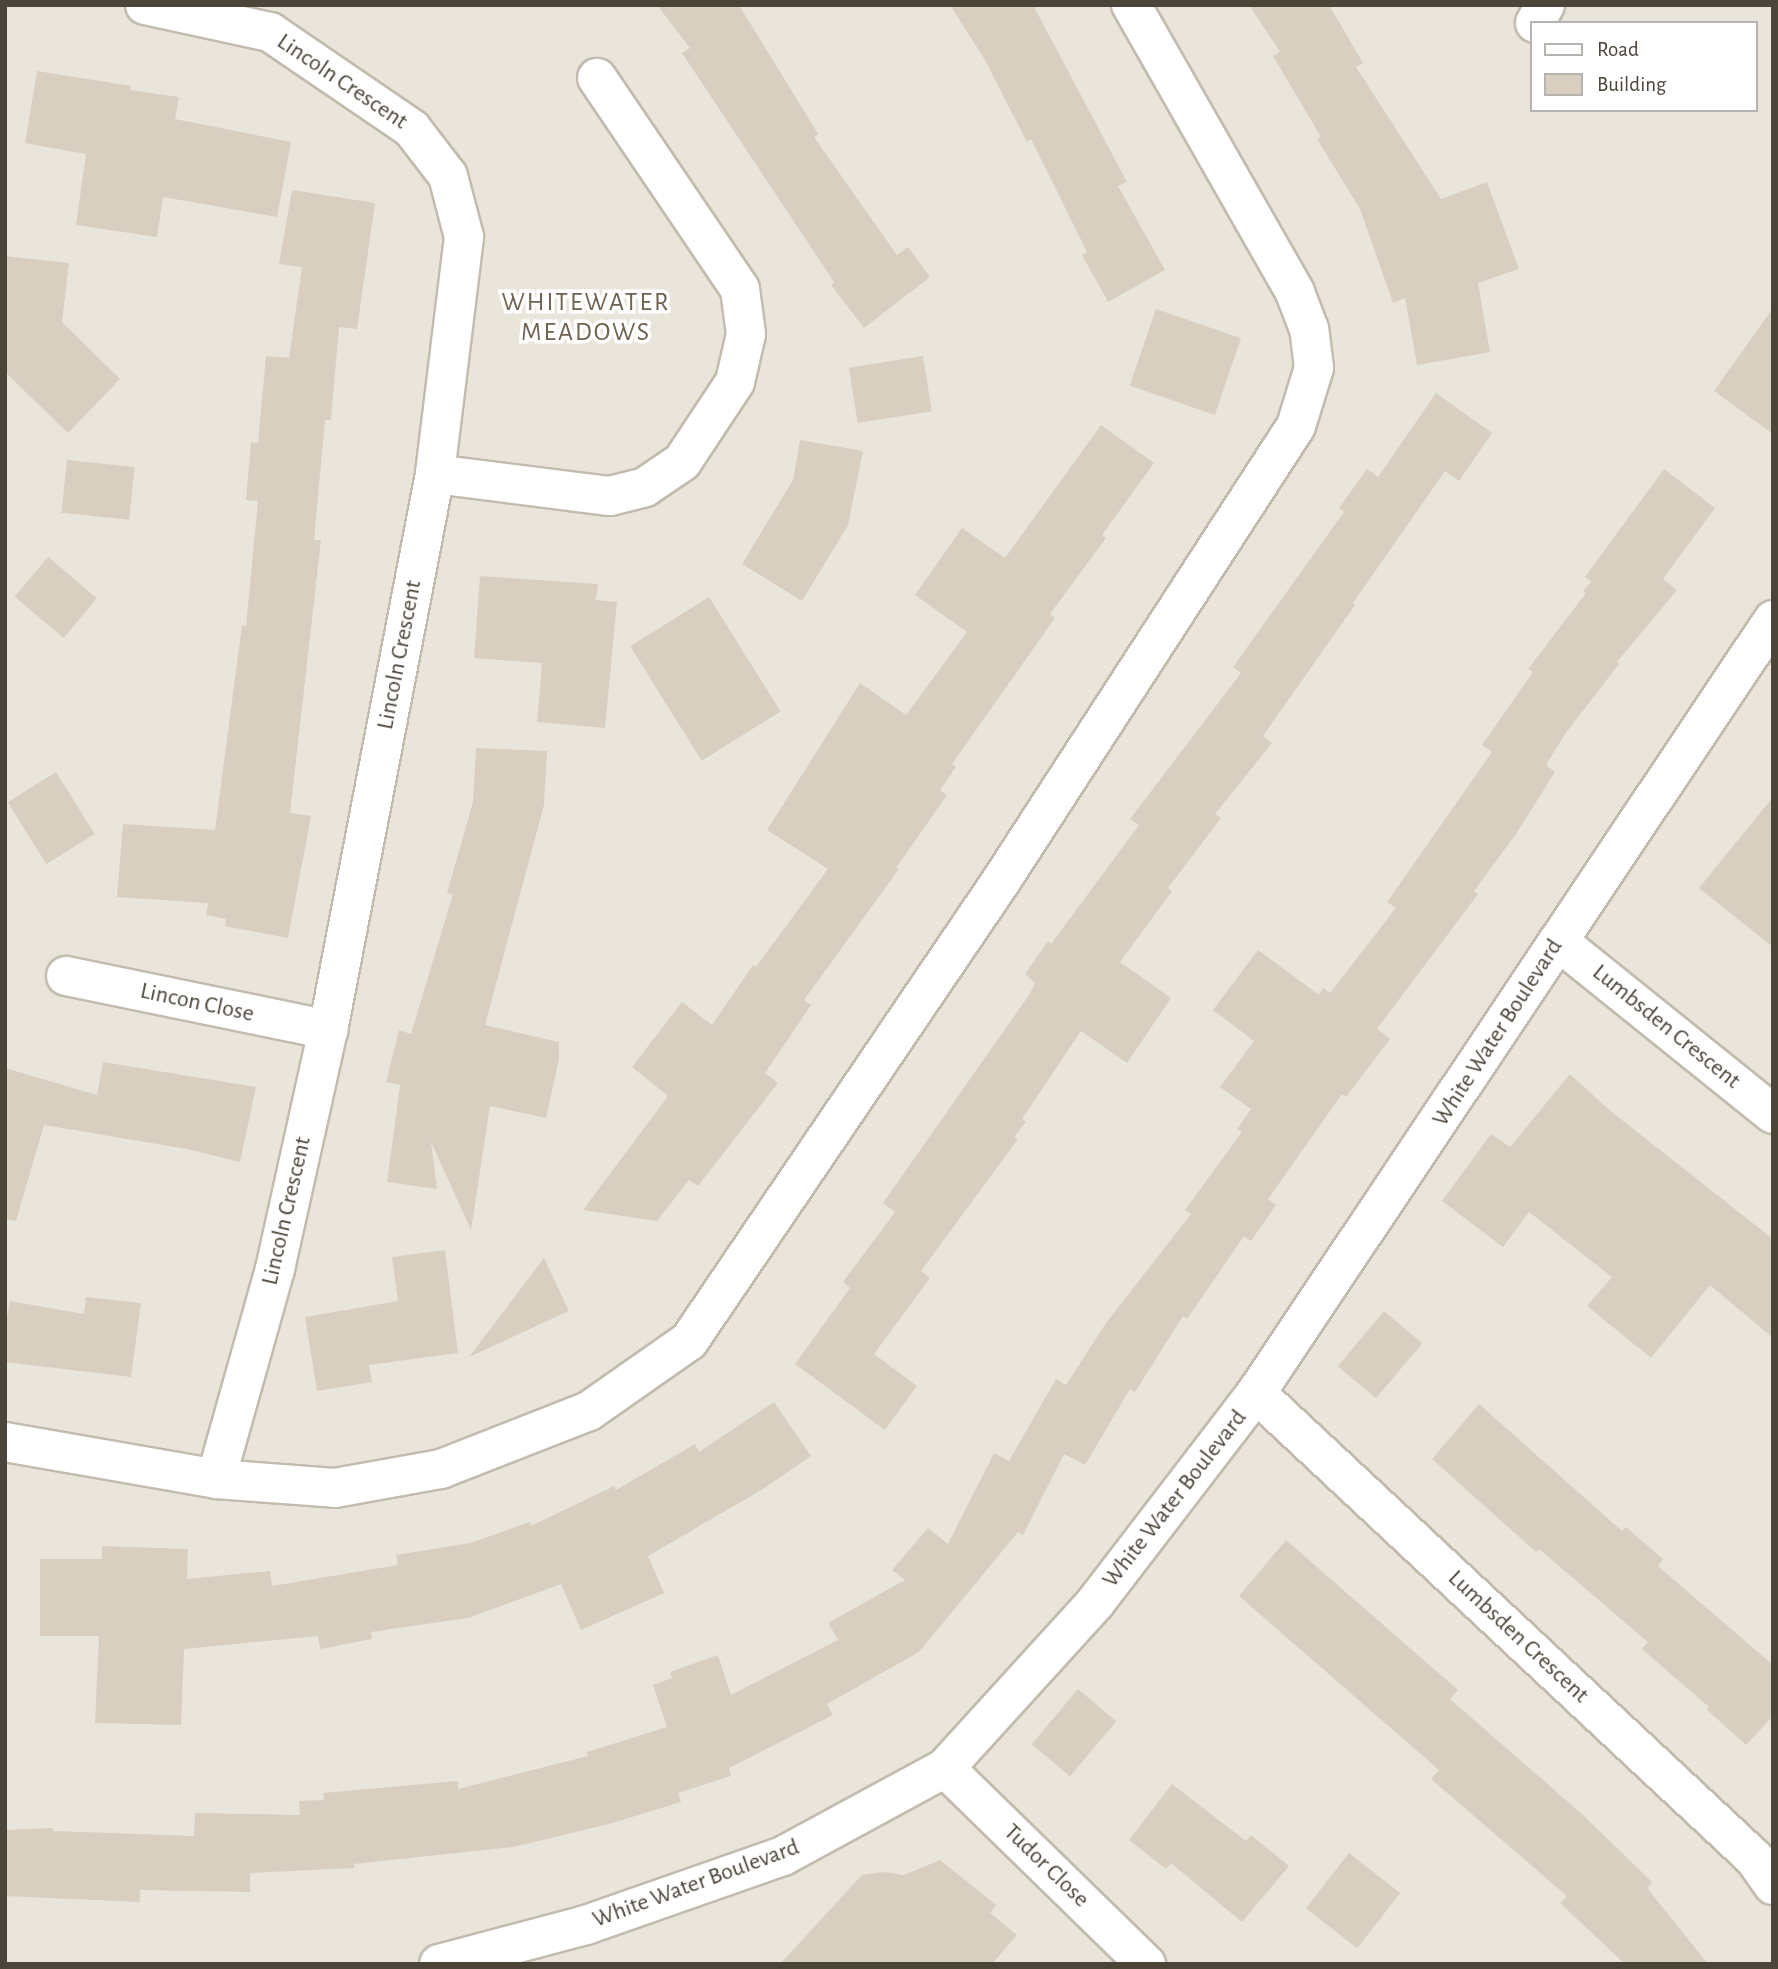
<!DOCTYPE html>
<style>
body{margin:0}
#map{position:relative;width:1778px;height:1969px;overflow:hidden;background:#f6f3ec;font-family:"Alegreya Sans",sans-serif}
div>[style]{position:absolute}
.residential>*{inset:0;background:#eae5da}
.building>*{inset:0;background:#d8cfc1;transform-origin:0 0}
.roads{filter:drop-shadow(2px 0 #c2bbae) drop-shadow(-2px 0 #c2bbae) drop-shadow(0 2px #c2bbae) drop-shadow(0 -2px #c2bbae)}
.minor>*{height:38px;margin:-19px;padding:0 19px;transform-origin:19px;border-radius:19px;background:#fff}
span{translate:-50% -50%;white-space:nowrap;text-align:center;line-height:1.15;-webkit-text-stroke:7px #fff;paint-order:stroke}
.street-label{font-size:24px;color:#4b4439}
.neighbourhood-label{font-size:26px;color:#6e6250;letter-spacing:2px}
.frame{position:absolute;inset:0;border:7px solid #4b4439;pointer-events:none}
.legend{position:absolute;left:1530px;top:21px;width:228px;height:91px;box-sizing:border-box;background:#fff;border:2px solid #b7b4b0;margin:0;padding:9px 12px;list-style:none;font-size:21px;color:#4b4439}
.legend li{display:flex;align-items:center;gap:14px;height:35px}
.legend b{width:35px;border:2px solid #b7b4b0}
</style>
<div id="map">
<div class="residential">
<i style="clip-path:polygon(evenodd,5px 5px,1773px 5px,1773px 1964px,5px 1964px,5px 5px,1531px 23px,1755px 23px,1755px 110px,1531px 110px,1531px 23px)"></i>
</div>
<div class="building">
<i style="clip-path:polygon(657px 5px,739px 5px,818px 134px,814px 137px,897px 255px,908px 247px,930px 277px,864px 328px,831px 285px,834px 282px,682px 53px,690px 48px)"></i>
<i style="clip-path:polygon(950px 5px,1033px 5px,1127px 182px,1118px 186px,1165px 270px,1108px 302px,1082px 255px,1087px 252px,1031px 139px,1027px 142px,985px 60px)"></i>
<i style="clip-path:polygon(1249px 5px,1329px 5px,1363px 63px,1356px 67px,1441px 199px,1487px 182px,1519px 269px,1478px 283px,1490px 352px,1417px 365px,1405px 298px,1393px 303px,1360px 209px,1317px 139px,1321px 137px,1273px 56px,1280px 52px)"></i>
<i style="clip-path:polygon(37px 71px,131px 86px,130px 90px,179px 97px,175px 119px,291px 142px,277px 217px,163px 197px,157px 237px,76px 225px,86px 154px,25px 143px)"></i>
<i style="clip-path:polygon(292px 190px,375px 203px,357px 329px,339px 327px,331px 420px,325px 420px,314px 540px,321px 540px,290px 813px,311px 816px,288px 938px,225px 926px,226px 919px,206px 915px,208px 903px,117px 897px,123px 824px,215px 830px,242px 625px,246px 626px,258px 501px,246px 500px,251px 442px,258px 443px,266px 356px,289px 358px,302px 267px,279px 264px)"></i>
<i style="clip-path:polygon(5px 256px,69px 263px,62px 322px,120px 379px,68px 433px,5px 372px)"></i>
<i style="clip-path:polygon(1773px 308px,1773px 434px,1714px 391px)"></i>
<i style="left:1156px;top:309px;width:90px;height:81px;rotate:19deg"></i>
<i style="left:923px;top:356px;width:56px;height:75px;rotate:81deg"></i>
<i style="clip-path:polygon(1436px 393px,1492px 433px,1459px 481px,1445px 471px,1353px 603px,1355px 605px,1263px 736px,1272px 743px,1215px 814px,1221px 818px,1168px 888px,1172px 891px,1120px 962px,1171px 998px,1127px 1063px,1081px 1031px,1022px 1119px,1026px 1122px,1014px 1137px,1018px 1139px,921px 1271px,930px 1278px,874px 1354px,917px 1386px,885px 1430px,795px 1364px,850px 1288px,843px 1282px,895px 1212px,883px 1203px,1029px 995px,1035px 983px,1025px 974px,1048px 941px,1051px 944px,1139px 825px,1130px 819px,1241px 673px,1233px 667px,1344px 512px,1339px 508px,1367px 469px,1378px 477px)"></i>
<i style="clip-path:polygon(1101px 425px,1154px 463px,1102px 535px,1106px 538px,1050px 614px,1055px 618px,952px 764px,956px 767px,940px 790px,947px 795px,896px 868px,899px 869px,804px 1000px,811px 1005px,765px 1073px,778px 1083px,698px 1186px,689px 1180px,657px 1221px,583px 1210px,668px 1096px,632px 1067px,682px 1002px,712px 1025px,753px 965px,756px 967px,828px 869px,767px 830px,860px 683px,906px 715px,967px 632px,915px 595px,962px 528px,1005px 558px)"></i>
<i style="clip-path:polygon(800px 440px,863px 451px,848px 525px,802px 601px,742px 564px,793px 480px)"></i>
<i style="left:67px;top:460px;width:68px;height:53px;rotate:6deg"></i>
<i style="clip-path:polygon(1664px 469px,1715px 508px,1663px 579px,1677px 590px,1617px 662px,1619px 664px,1565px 734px,1546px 765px,1555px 772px,1516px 834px,1474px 891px,1478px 894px,1377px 1029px,1390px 1039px,1346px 1097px,1342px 1094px,1268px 1199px,1276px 1205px,1251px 1241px,1244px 1236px,1187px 1319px,1183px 1316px,1135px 1392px,1130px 1389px,1085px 1465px,1064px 1454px,1023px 1535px,1018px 1532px,919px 1652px,827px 1704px,833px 1715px,729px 1768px,731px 1776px,678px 1793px,681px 1802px,609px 1824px,513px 1847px,354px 1864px,354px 1868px,250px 1873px,250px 1892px,140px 1890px,140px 1902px,5px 1896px,5px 1830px,53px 1828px,53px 1831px,194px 1836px,195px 1813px,300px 1815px,299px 1801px,324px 1800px,323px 1793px,458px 1781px,458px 1789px,588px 1756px,587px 1752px,667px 1727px,653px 1685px,672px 1678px,670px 1672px,718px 1655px,731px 1695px,838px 1640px,828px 1623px,905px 1580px,892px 1570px,928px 1528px,948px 1544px,994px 1453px,1009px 1461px,1056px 1379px,1066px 1385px,1106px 1323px,1191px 1214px,1185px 1210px,1242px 1132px,1237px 1129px,1251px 1109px,1220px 1087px,1254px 1041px,1213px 1010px,1258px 950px,1319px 995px,1323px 988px,1330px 993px,1396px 908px,1387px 902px,1492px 752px,1482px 745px,1533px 672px,1528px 669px,1586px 593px,1583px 591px,1591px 582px,1585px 577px)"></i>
<i style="left:48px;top:557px;width:64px;height:52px;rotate:40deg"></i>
<i style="clip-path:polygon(480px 576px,598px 584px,596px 600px,617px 602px,605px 728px,537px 722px,542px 663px,474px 658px)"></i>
<i style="left:709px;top:597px;width:135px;height:93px;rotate:58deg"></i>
<i style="clip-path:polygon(476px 748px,547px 751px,544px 805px,485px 1025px,559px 1042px,559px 1059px,546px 1118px,490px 1106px,471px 1230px,431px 1142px,437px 1189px,387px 1182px,400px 1085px,386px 1082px,399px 1030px,411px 1034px,453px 894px,447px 893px,473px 802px)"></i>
<i style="left:56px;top:772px;width:73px;height:57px;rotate:58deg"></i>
<i style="clip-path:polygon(1773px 797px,1773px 947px,1699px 888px)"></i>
<i style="clip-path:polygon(103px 1062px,256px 1087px,240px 1162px,187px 1149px,44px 1125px,16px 1221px,5px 1219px,5px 1068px,97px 1095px)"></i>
<i style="clip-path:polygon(1570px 1074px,1608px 1109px,1773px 1239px,1773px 1338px,1710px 1285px,1651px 1358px,1587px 1306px,1612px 1277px,1529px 1212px,1503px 1247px,1442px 1201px,1491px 1134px,1510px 1147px)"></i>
<i style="clip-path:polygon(445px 1250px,458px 1353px,369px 1365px,372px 1382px,317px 1391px,305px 1317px,398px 1301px,392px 1257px)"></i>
<i style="clip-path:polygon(544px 1258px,569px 1311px,469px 1357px)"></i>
<i style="clip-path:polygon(86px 1297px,141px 1303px,131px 1377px,5px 1362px,5px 1327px,10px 1301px,84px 1314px)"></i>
<i style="left:1384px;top:1311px;width:50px;height:72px;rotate:40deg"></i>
<i style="clip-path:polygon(774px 1402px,811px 1456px,763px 1489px,648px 1556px,664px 1593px,581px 1630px,561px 1584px,468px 1618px,371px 1632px,372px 1639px,320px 1649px,318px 1636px,184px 1649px,181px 1725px,95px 1723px,99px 1636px,40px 1636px,40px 1559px,102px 1559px,102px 1546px,188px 1549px,187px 1579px,270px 1571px,272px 1586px,398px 1565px,396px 1555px,470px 1543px,530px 1522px,531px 1526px,614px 1486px,616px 1490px,695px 1444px,699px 1452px)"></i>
<i style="clip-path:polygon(1479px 1404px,1622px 1531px,1626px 1527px,1663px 1559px,1658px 1566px,1773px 1665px,1773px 1716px,1746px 1745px,1706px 1709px,1709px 1707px,1642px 1649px,1648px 1642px,1539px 1549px,1536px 1552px,1432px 1459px)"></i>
<i style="clip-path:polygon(1286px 1540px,1458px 1690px,1450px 1699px,1583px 1815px,1652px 1882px,1647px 1888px,1708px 1964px,1625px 1964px,1560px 1903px,1567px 1896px,1431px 1779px,1439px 1770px,1239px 1596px)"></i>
<i style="left:1078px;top:1689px;width:50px;height:72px;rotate:40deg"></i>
<i style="clip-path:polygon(1172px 1784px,1246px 1841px,1251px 1835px,1289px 1866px,1242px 1922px,1171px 1863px,1166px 1869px,1129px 1840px)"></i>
<i style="left:1349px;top:1853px;width:65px;height:70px;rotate:38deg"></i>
<i style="clip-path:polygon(940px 1860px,996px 1905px,990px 1913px,1017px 1935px,992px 1964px,780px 1964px,862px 1875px,883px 1872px,904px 1875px)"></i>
</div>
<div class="roads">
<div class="minor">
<i style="left:145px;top:5px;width:128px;rotate:12.2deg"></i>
<i style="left:270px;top:32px;width:172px;rotate:34.3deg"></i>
<i style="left:412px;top:129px;width:59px;rotate:52.5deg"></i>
<i style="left:448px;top:176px;width:63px;rotate:75.3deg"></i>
<i style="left:464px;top:237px;width:239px;rotate:97deg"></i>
<i style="left:435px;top:474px;width:566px;rotate:100.89deg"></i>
<i style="left:328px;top:1030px;width:245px;rotate:102.5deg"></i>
<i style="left:275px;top:1269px;width:218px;rotate:105.7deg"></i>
<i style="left:1535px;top:23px;width:21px;rotate:-61deg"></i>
<i style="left:435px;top:474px;width:176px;rotate:7.2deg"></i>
<i style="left:610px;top:496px;width:36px;rotate:-14deg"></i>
<i style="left:645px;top:487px;width:45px;rotate:-34deg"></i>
<i style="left:682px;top:462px;width:96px;rotate:-56.5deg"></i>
<i style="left:735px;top:382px;width:49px;rotate:-77.1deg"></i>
<i style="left:746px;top:334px;width:45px;rotate:-97.6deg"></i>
<i style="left:740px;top:289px;width:255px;rotate:-124.1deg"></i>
<i style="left:1558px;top:941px;width:276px;rotate:38.8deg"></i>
<i style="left:66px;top:976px;width:268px;rotate:11.6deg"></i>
<i style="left:1256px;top:1393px;width:681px;rotate:43.04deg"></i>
<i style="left:1754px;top:1858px;width:33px;rotate:55deg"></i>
<i style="left:5px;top:1442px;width:214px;rotate:9.9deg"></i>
<i style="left:216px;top:1479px;width:119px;rotate:4.3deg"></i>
<i style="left:335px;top:1488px;width:108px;rotate:-10.2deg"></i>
<i style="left:441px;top:1469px;width:159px;rotate:-21.4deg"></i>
<i style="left:589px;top:1411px;width:122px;rotate:-35deg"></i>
<i style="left:689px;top:1341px;width:556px;rotate:-55.85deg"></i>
<i style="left:1001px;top:881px;width:542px;rotate:-57.04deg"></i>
<i style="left:1296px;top:426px;width:61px;rotate:-72.8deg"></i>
<i style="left:1314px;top:368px;width:39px;rotate:-97deg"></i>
<i style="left:1309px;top:329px;width:40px;rotate:-111deg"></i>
<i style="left:1295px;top:292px;width:331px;rotate:-119.7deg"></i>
<i style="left:945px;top:1768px;width:281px;rotate:44.3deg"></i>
<i style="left:439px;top:1964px;width:152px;rotate:-14.9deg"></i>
<i style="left:586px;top:1925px;width:209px;rotate:-19.3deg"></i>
<i style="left:783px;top:1856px;width:184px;rotate:-28.5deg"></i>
<i style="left:945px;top:1768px;width:223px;rotate:-47.7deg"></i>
<i style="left:1095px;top:1603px;width:265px;rotate:-52.5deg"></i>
<i style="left:1256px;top:1393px;width:930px;rotate:-56.22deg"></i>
</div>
</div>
<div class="street-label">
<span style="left:342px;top:82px;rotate:34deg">Lincoln Crescent</span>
<span style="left:400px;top:655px;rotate:-79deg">Lincoln Crescent</span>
<span style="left:197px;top:1003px;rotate:12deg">Lincon Close</span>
<span style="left:1666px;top:1027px;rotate:39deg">Lumbsden Crescent</span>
<span style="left:1498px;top:1033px;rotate:-57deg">White Water Boulevard</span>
<span style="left:287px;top:1211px;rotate:-77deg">Lincoln Crescent</span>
<span style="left:1175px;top:1499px;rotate:-52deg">White Water Boulevard</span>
<span style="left:1518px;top:1637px;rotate:43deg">Lumbsden Crescent</span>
<span style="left:1046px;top:1866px;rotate:44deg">Tudor Close</span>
<span style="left:696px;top:1884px;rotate:-20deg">White Water Boulevard</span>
</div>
<div class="neighbourhood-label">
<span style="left:586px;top:318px">WHITEWATER<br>MEADOWS</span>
</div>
<div class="frame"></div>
<ul class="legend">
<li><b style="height:9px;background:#fff"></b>Road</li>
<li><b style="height:19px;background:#d8cfc1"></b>Building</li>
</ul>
</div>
